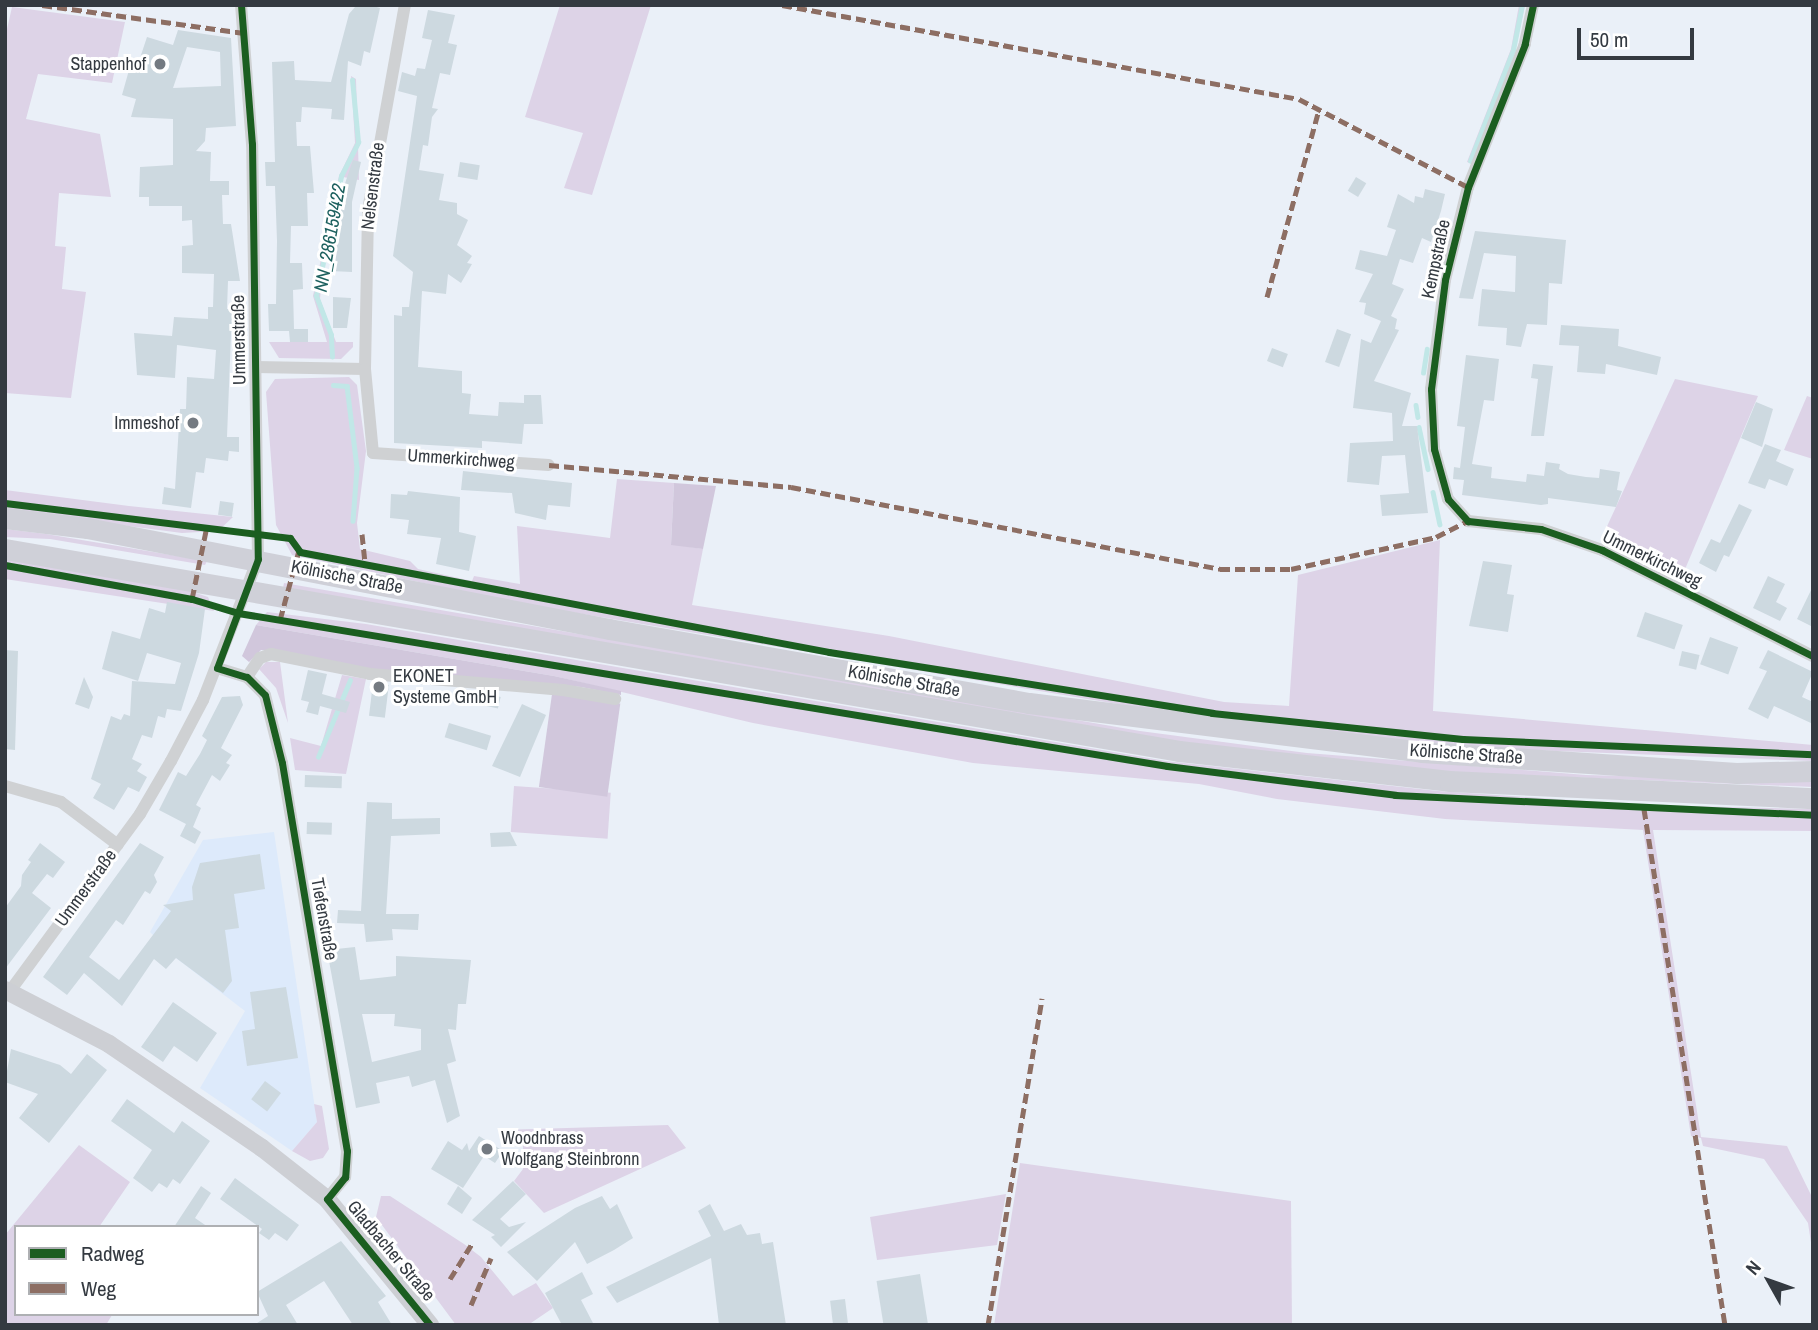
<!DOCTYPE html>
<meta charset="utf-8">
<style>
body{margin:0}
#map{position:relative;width:1818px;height:1330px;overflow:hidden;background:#eaf0f8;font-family:"Archivo Narrow",sans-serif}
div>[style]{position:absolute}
.built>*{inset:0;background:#ddeafb}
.green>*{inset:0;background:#ddd3e7;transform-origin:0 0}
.forest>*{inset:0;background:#d1c7dc;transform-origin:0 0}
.stream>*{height:4.5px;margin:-2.25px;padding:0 2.25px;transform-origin:2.25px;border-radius:2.25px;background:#c1e7e7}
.building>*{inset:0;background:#cdd9e0;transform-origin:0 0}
.street>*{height:12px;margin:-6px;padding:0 6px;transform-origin:6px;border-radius:6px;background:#cfd1d3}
.secondary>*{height:18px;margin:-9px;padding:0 9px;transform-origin:9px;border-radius:9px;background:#cdcfd4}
.primary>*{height:21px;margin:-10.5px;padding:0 10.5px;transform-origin:10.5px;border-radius:10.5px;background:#cfd0d8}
.quiet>*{height:5px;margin-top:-2.5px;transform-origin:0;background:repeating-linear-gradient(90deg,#8d6e63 0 10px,transparent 0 15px)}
.cycleway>*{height:7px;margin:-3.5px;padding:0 3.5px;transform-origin:3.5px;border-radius:3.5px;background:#1b5e20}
.dots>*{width:19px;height:19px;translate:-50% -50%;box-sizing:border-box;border:4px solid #fff;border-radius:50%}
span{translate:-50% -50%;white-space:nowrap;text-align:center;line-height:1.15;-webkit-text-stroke:6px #fff;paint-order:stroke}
.poi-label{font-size:18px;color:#343a41}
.right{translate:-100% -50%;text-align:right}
.left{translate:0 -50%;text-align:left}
.street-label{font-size:18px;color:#343a41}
.water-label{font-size:19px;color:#1d615f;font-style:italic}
.frame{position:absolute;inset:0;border:7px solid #343a41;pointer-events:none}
.legend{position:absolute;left:14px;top:1225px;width:245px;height:91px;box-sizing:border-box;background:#fff;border:2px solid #aeb0b3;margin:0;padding:9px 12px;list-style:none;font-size:21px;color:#343a41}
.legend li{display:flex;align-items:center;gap:14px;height:35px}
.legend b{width:35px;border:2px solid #aeb0b3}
.north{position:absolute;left:1734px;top:1246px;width:70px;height:70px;-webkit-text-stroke:5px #fff;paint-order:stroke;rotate:310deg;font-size:19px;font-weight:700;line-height:28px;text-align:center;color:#343a41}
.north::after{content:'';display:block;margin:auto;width:24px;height:32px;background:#343a41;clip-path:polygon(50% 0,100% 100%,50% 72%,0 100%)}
.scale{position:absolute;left:1577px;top:28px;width:117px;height:32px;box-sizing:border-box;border:4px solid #343a41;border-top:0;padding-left:9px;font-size:21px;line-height:24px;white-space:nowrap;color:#343a41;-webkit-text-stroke:5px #fff;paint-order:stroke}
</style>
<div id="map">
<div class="built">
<i style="clip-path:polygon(274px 832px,317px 1122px,292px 1151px,200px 1088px,245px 1011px,176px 958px,150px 932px,203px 840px)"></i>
</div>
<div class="green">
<i style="clip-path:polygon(560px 5px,651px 5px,592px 195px,564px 188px,583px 133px,525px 117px)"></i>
<i style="clip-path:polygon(1519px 5px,1525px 5px,1515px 51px,1472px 164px,1467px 162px,1511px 49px)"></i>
<i style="clip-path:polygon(12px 7px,125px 22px,112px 83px,38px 74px,26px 119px,100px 134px,111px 197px,59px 193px,55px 246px,66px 247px,62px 289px,86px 292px,71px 398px,5px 393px,5px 38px)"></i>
<i style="clip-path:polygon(351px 76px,356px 79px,359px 180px,343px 177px,324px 257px,320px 299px,336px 342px,353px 342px,353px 347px,341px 359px,279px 358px,269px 342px,327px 342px,313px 296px,339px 176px,355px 143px)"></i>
<i style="clip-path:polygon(349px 377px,357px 385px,366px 451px,357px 523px,360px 549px,410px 561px,418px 569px,472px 581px,474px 576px,520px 584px,517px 526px,610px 538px,617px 479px,674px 483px,671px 544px,703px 549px,692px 605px,889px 636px,1224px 702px,1289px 706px,1298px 575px,1440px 540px,1433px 711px,1813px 745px,1813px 761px,1503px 749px,1369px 737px,1129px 706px,517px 603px,292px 555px,276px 525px,266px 392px,275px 379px)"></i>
<i style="clip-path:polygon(1675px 379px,1758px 396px,1683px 574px,1603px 535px)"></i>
<i style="clip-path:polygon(1807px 396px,1813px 398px,1813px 459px,1784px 450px)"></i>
<i style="clip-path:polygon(5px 490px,129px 506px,233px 517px,218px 531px,182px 533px,5px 510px)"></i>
<i style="clip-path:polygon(5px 529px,46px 534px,207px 561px,205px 565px,50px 539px,5px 537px)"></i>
<i style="clip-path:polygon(5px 558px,187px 590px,208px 597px,214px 611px,5px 579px)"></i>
<i style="clip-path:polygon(284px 583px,1140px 731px,1307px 753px,1586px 775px,1813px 781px,1813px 787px,1446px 772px,1135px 737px,283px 588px)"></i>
<i style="clip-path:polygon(267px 612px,366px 624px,1166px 761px,1438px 791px,1644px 805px,1813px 809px,1813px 831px,1653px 830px,1701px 1137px,1787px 1146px,1813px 1199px,1813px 1256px,1808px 1223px,1764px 1159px,1703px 1146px,1701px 1138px,1691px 1136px,1643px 830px,1445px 819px,1277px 799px,1199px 784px,973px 763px,753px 723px,554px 676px,256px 625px)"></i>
<i style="clip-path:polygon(266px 662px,280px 662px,288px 723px,276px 688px,259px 669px)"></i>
<i style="clip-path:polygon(342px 675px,366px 679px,346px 774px,295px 770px,290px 738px,321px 746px)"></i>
<i style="left:514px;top:786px;width:97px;height:46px;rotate:4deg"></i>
<i style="clip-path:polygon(314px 1104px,322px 1106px,329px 1149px,323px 1158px,310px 1161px,292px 1151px,317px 1122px)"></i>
<i style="clip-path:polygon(668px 1125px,686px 1148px,544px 1213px,514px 1181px,523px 1169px,523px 1146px,499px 1130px)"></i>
<i style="clip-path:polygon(79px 1145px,130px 1182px,99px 1227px,16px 1227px,16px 1314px,112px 1315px,106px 1325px,5px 1325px,5px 1235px)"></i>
<i style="clip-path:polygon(1020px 1163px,1291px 1201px,1292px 1325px,994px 1325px)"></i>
<i style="clip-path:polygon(1006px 1194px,997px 1245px,877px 1260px,870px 1217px)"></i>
<i style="clip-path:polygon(381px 1196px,390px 1196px,464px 1244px,481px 1257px,513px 1296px,536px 1283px,553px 1308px,528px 1325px,456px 1325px,376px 1217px)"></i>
</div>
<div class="forest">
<i style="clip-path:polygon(674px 483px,716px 486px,703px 549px,671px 545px)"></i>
<i style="clip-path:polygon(256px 625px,554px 676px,621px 691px,621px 695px,581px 687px,367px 669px,281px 651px,261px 650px,249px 662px,242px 656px)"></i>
<i style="left:552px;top:694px;width:69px;height:94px;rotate:8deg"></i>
</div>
<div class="stream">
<i style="left:1470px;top:161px;width:119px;rotate:-68.8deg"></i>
<i style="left:1513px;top:50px;width:46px;rotate:-78.7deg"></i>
<i style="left:332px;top:357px;width:22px;rotate:-93deg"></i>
<i style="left:331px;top:335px;width:42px;rotate:-111deg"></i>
<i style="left:316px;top:296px;width:123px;rotate:-78.2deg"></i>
<i style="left:341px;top:176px;width:38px;rotate:-63deg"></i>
<i style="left:358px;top:142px;width:62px;rotate:-95.5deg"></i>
<i style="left:1423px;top:373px;width:24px;rotate:-81deg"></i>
<i style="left:333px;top:385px;width:14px;rotate:4deg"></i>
<i style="left:347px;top:386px;width:83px;rotate:83deg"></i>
<i style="left:357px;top:468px;width:53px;rotate:94.3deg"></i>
<i style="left:1416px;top:405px;width:12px;rotate:81deg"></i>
<i style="left:1419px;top:427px;width:43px;rotate:77.9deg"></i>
<i style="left:1433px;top:492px;width:33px;rotate:78deg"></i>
<i style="left:318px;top:757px;width:83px;rotate:-67.4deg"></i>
</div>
<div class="building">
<i style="clip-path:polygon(370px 5px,380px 8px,370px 53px,364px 51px,361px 66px,348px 61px,344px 120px,331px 119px,332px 109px,302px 107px,301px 122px,296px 122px,297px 146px,310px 146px,314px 193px,307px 193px,308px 226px,291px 226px,290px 263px,302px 263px,303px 289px,293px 290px,294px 329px,308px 329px,308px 342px,290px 342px,289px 331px,269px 331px,268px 304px,276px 304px,277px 241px,275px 186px,266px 186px,265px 162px,275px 162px,272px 62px,294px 61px,295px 80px,331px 82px,349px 14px,355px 7px)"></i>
<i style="clip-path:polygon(428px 10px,455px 15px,448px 43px,457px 45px,450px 75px,440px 73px,432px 108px,438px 109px,432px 117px,428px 146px,423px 145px,419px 170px,444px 174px,439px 200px,457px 203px,457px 214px,468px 220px,457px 245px,472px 256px,467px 263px,472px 264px,461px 283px,448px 274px,446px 294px,422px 291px,418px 367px,462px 371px,462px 393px,471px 394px,469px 414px,498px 416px,499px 402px,524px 403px,524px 395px,541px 395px,543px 424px,524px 424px,522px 444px,482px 441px,482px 448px,394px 443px,394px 315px,402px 316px,402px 307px,409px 307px,413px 272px,393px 256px,417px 96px,398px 91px,402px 72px,415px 76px,417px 68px,425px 69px,432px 40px,422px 38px)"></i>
<i style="clip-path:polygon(evenodd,178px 30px,231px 38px,236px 126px,206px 128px,205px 141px,196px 151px,211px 152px,210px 181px,229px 181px,229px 195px,222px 195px,223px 224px,231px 224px,240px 281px,228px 281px,227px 309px,232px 309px,227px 437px,239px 437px,239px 452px,229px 451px,228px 461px,206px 458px,204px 473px,196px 472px,191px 508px,162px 504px,164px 487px,175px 489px,180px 409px,186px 409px,187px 377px,214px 379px,216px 350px,177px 345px,175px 378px,137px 375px,134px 333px,172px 336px,174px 317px,208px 319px,208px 307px,213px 307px,214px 274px,182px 273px,182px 246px,193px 245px,192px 220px,182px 221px,182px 206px,149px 206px,149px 197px,139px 197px,140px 167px,173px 165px,173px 119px,131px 117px,136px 99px,122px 95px,129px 70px,135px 73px,147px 37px,173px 45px,178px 30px,187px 47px,220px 52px,221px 86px,173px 88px,187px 47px)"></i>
<i style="clip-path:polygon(353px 160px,361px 162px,352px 202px,352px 272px,331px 271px,328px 233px)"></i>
<i style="left:460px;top:162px;width:20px;height:15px;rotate:9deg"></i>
<i style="left:1356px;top:177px;width:12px;height:16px;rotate:31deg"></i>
<i style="clip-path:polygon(1425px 189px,1445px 194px,1441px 211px,1431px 242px,1422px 238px,1413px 263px,1400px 259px,1392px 284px,1404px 289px,1391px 316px,1397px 319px,1395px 329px,1399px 330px,1374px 381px,1411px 393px,1402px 426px,1417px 426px,1428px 513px,1382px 516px,1380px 495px,1409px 493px,1405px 455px,1382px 456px,1379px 485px,1347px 482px,1350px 443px,1393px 441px,1392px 413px,1353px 408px,1361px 339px,1371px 343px,1381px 321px,1364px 314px,1366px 303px,1359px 302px,1373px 274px,1355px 269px,1360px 250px,1387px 256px,1396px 230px,1387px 227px,1398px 194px,1414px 203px,1415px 196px,1423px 198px)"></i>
<i style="clip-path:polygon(1475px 231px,1566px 240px,1562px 284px,1549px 283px,1547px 325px,1527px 324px,1521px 347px,1506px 345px,1507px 328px,1478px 326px,1482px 289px,1515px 292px,1516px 256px,1484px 253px,1473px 299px,1459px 298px)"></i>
<i style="clip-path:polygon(333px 297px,351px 298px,347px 328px,333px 328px)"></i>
<i style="clip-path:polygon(1561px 325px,1619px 329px,1618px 346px,1661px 357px,1657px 375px,1606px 364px,1605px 374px,1577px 372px,1579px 346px,1559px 345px)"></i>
<i style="left:1337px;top:329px;width:15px;height:35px;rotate:20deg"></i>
<i style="left:1272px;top:348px;width:17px;height:14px;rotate:21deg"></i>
<i style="clip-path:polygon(1466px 355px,1499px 359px,1494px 401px,1484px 400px,1472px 464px,1492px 467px,1491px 478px,1526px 482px,1527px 474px,1544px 476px,1546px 462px,1560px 464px,1559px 469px,1568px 474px,1586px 477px,1599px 478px,1600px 469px,1620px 472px,1617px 490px,1622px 491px,1616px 507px,1548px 498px,1548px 504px,1541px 505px,1462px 495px,1464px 480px,1453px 479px,1454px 467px,1460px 468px,1465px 427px,1457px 426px)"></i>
<i style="clip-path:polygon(1533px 364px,1553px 366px,1544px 436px,1531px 436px,1538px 379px,1531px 378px)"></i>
<i style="clip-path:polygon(1756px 402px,1773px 409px,1762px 447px,1741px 438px)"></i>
<i style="clip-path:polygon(1765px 444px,1781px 450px,1776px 461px,1794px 469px,1787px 486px,1769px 479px,1765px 489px,1748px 483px)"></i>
<i style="clip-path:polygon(463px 471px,572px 483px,570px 507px,548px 505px,546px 520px,515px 513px,512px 493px,461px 490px)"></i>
<i style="clip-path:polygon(408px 491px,460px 497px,459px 532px,476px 536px,469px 571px,436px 564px,441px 538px,407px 534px,409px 520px,390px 518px,391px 494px,407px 495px)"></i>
<i style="left:220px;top:501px;width:14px;height:14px;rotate:8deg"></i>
<i style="clip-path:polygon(1739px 504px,1752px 510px,1729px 557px,1724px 555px,1716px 572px,1699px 563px,1711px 539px,1720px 543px)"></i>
<i style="clip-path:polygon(1483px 561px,1512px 565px,1507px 594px,1514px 595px,1508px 632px,1469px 626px)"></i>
<i style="clip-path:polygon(1768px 576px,1785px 584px,1776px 602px,1787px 608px,1780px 621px,1753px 608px)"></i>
<i style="clip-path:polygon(1813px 586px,1813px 627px,1797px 619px)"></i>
<i style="clip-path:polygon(167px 602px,205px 609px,199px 653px,181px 711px,167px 709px,165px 718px,158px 716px,152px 738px,142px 735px,132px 759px,142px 764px,137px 771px,147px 777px,139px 792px,128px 787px,114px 810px,93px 798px,101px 784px,91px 779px,111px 716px,121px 720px,124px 714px,130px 716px,132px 681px,175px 684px,181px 663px,147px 653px,138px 681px,102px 669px,112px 631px,140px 639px,149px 608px,165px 613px)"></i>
<i style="left:1645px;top:612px;width:40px;height:26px;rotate:19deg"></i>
<i style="left:1710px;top:637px;width:30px;height:29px;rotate:20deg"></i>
<i style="clip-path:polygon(5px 650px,18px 651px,15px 750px,5px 749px)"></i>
<i style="clip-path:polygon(1768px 650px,1813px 672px,1802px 697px,1813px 702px,1813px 724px,1774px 706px,1768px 719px,1748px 709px,1767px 671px,1759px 668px)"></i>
<i style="left:1682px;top:651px;width:18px;height:15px;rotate:13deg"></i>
<i style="clip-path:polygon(308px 670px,327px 674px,322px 694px,350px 702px,346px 713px,320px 706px,318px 715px,306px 712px,309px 702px,301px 700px)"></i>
<i style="clip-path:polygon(84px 677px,93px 697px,89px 709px,75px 704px)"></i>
<i style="left:373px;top:683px;width:16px;height:33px;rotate:7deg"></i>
<i style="left:488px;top:694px;width:13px;height:12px;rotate:13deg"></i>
<i style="clip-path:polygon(240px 696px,243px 705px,221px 748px,232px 755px,226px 763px,230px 765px,220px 781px,212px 775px,196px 805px,201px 808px,193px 827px,201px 832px,195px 844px,180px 836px,186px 824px,159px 810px,178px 772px,186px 776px,200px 754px,207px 740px,202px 736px,222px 697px)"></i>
<i style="clip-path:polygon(522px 704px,546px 715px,520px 777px,492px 766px)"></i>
<i style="left:449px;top:723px;width:44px;height:15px;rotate:17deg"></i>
<i style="left:305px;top:775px;width:37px;height:12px;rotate:2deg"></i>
<i style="clip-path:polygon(367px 802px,392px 803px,392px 819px,440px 818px,440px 834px,391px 836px,386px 914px,419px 914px,418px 930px,392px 929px,393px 940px,366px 942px,364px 924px,337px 923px,338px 910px,361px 911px)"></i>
<i style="left:307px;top:822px;width:25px;height:12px;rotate:2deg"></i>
<i style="clip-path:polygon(510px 832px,517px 846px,491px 847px,490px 833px)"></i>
<i style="clip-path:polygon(40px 843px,65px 862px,53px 878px,47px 874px,32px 893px,51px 908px,5px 969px,5px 908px,21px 886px,22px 875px,31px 862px,28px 860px)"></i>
<i style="clip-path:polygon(140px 843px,164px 857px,154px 875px,157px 882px,150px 894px,145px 891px,123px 925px,116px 920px,89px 957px,119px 980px,171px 911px,163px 905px,193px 900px,192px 887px,200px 863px,260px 854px,265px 889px,234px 894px,239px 928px,225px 930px,232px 981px,223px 993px,176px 958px,166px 969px,154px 959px,122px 1006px,84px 973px,67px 995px,43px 977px)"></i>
<i style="clip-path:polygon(evenodd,355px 947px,360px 980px,396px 976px,396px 956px,471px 960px,466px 1004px,458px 1004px,456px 1030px,448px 1029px,456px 1061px,447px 1064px,460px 1116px,447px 1123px,435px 1080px,412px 1087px,409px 1076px,376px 1083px,380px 1103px,356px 1108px,327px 950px,355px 947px,362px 1014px,395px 1014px,394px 1026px,421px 1029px,421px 1050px,372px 1062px,362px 1014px)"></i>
<i style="clip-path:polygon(286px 987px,298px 1058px,247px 1066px,242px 1031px,255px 1029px,250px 992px)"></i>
<i style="clip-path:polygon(173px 1002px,217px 1033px,197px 1062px,174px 1046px,163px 1062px,141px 1047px)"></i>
<i style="clip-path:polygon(11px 1049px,60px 1065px,71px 1074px,87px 1054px,107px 1070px,49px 1143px,19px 1118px,38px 1094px,5px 1082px)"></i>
<i style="left:265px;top:1081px;width:20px;height:23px;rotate:37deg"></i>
<i style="clip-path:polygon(127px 1099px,174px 1133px,182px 1121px,210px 1141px,180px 1184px,173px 1179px,167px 1188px,159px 1183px,152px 1192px,133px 1178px,152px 1150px,111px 1121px)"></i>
<i style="clip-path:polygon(479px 1136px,503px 1151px,495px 1163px,484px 1156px,463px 1188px,431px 1169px,448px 1141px,462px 1150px,467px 1143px,469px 1151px)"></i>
<i style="clip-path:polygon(235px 1178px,299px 1225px,287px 1241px,275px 1233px,269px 1240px,259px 1233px,262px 1229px,220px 1199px)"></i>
<i style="clip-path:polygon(513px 1181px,526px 1194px,500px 1219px,509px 1227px,526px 1222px,501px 1247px,491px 1237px,495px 1235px,472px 1220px)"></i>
<i style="clip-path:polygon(201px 1186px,211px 1193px,195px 1218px,208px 1227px,174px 1227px)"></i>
<i style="clip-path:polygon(458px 1186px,472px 1198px,462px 1214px,447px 1204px)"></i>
<i style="clip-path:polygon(602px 1196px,610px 1209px,617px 1204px,633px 1238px,614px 1250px,587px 1264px,575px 1242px,537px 1281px,507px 1252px,575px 1208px)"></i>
<i style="clip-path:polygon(710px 1204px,724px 1231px,741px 1224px,747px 1235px,760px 1233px,762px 1244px,773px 1242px,786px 1325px,719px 1325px,711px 1258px,617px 1303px,606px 1287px,711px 1236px,698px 1211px)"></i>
<i style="clip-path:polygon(341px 1241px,386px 1296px,378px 1302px,392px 1325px,353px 1325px,324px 1281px,286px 1305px,298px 1325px,254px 1325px,268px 1316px,257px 1292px)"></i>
<i style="clip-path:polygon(582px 1272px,593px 1294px,581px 1300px,594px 1325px,562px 1325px,545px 1293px)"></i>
<i style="left:920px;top:1274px;width:52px;height:44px;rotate:81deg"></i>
<i style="left:845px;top:1299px;width:26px;height:15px;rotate:83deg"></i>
</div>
<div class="street">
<i style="left:1533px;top:5px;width:40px;rotate:102deg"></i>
<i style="left:1525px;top:44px;width:154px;rotate:111.7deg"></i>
<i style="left:1468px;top:187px;width:96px;rotate:103.9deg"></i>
<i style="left:1445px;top:280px;width:110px;rotate:97.3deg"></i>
<i style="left:1431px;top:389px;width:60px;rotate:87.1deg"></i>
<i style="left:1434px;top:449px;width:52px;rotate:74.4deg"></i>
<i style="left:1448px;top:499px;width:30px;rotate:48deg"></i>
<i style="left:1468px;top:521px;width:73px;rotate:6.3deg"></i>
<i style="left:1541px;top:529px;width:65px;rotate:19deg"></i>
<i style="left:1602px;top:550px;width:236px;rotate:26.7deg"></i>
<i style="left:256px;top:367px;width:109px;rotate:1.1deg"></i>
<i style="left:365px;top:369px;width:159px;rotate:-88.9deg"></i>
<i style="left:368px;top:210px;width:208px;rotate:-79.8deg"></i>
<i style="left:365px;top:369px;width:84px;rotate:84.6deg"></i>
<i style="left:373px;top:453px;width:176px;rotate:3.9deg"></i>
<i style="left:217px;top:668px;width:31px;rotate:17deg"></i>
<i style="left:247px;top:677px;width:25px;rotate:45deg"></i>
<i style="left:265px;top:695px;width:70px;rotate:76deg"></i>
<i style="left:282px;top:763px;width:393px;rotate:80.5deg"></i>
<i style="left:347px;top:1151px;width:26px;rotate:94deg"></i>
<i style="left:345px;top:1177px;width:28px;rotate:129deg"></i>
<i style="left:247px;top:677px;width:23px;rotate:-56deg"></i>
<i style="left:260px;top:658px;width:12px;rotate:-20deg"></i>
<i style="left:271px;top:654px;width:101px;rotate:11.4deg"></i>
<i style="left:370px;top:674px;width:194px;rotate:4.7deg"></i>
<i style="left:563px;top:690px;width:53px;rotate:9.8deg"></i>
<i style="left:5px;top:786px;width:58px;rotate:15.9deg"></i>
<i style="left:61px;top:802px;width:71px;rotate:37deg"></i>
<i style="left:10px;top:991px;width:220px;rotate:-53.7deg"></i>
<i style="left:140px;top:814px;width:61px;rotate:-59.7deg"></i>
<i style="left:171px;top:761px;width:69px;rotate:-62.3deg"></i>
<i style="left:203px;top:700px;width:151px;rotate:-68.7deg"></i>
<i style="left:258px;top:559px;width:415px;rotate:-90.8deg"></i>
<i style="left:252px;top:144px;width:139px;rotate:-94.5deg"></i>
</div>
<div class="secondary">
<i style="left:5px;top:990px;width:117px;rotate:27.4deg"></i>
<i style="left:109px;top:1044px;width:185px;rotate:34.2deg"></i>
<i style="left:262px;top:1148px;width:83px;rotate:38.1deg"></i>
<i style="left:327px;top:1199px;width:163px;rotate:50.7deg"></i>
</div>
<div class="primary">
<i style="left:5px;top:518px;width:83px;rotate:7deg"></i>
<i style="left:87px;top:528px;width:532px;rotate:10.95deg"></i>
<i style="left:609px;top:629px;width:426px;rotate:10deg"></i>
<i style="left:1029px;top:703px;width:396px;rotate:7.1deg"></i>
<i style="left:1422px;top:752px;width:315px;rotate:3.8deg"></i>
<i style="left:1736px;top:773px;width:77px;rotate:-1.5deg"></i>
<i style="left:5px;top:549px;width:1191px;rotate:9.76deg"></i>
<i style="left:1179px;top:751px;width:272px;rotate:6.3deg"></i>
<i style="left:1449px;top:781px;width:364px;rotate:2.7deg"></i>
</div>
<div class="quiet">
<i style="left:42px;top:5px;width:204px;rotate:7.9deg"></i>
<i style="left:782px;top:5px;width:525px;rotate:10.3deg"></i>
<i style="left:1299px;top:99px;width:191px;rotate:27.5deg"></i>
<i style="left:1267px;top:297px;width:194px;rotate:-74.5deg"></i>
<i style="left:549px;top:465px;width:243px;rotate:5.2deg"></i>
<i style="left:791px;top:487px;width:437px;rotate:10.8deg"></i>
<i style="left:1220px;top:569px;width:71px"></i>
<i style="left:1291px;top:569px;width:148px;rotate:-12.4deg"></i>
<i style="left:1436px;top:537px;width:36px;rotate:-27deg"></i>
<i style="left:362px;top:534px;width:29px;rotate:84deg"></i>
<i style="left:192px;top:599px;width:75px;rotate:-78.4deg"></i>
<i style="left:280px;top:620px;width:73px;rotate:-74.8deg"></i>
<i style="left:1644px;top:809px;width:522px;rotate:81.08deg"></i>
<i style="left:450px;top:1279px;width:44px;rotate:-58.1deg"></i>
<i style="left:471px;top:1305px;width:51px;rotate:-66.9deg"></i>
<i style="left:988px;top:1325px;width:331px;rotate:-80.6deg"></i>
</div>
<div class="cycleway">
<i style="left:241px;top:5px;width:139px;rotate:85.5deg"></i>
<i style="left:252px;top:144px;width:415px;rotate:89.2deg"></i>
<i style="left:258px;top:559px;width:116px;rotate:110.6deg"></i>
<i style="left:217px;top:668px;width:31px;rotate:17deg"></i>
<i style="left:247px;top:677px;width:25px;rotate:45deg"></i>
<i style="left:265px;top:695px;width:70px;rotate:76deg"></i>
<i style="left:282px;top:763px;width:393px;rotate:80.5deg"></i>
<i style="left:347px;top:1151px;width:26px;rotate:94deg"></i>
<i style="left:345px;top:1177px;width:28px;rotate:129deg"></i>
<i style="left:327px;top:1199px;width:163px;rotate:50.7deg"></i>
<i style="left:1533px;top:5px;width:40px;rotate:102deg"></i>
<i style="left:1525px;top:44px;width:154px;rotate:111.7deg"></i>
<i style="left:1468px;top:187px;width:96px;rotate:103.9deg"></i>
<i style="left:1445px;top:280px;width:110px;rotate:97.3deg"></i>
<i style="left:1431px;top:389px;width:60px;rotate:87.1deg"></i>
<i style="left:1434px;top:449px;width:52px;rotate:74.4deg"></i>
<i style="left:1448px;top:499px;width:30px;rotate:48deg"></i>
<i style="left:1468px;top:521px;width:73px;rotate:6.3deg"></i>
<i style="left:1541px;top:529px;width:65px;rotate:19deg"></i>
<i style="left:1602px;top:550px;width:236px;rotate:26.7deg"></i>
<i style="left:5px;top:503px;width:287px;rotate:7deg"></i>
<i style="left:290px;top:538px;width:17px;rotate:54deg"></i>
<i style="left:300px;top:552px;width:538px;rotate:10.7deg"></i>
<i style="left:829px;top:652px;width:388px;rotate:9deg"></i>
<i style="left:1212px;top:713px;width:252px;rotate:5.9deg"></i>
<i style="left:1463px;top:739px;width:350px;rotate:2.5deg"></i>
<i style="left:5px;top:565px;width:190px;rotate:10.3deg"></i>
<i style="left:192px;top:599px;width:48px;rotate:16.9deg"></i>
<i style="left:238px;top:613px;width:942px;rotate:9.35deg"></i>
<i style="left:1167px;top:766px;width:230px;rotate:7.2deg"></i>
<i style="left:1395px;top:795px;width:418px;rotate:2.7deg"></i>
</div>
<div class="dots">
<i style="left:160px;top:64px;background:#747a81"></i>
<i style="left:193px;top:423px;background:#747a81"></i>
<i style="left:379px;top:687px;background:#747a81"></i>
<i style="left:487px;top:1149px;background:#747a81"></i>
</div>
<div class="poi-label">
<span class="right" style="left:146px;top:64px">Stappenhof</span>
<span class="right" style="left:179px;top:423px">Immeshof</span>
<span class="left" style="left:393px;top:687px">EKONET<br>Systeme GmbH</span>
<span class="left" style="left:501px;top:1149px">Woodnbrass<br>Wolfgang Steinbronn</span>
</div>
<div class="street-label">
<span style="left:373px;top:186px;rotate:-83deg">Nelsenstraße</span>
<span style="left:1436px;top:259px;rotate:-78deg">Kempstraße</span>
<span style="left:239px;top:340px;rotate:-91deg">Ummerstraße</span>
<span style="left:461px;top:459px;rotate:4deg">Ummerkirchweg</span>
<span style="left:1652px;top:559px;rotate:26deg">Ummerkirchweg</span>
<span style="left:347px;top:577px;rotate:11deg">Kölnische Straße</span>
<span style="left:904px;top:681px;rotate:10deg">Kölnische Straße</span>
<span style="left:1466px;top:754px;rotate:4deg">Kölnische Straße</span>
<span style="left:86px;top:888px;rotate:-54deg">Ummerstraße</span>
<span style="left:324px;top:919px;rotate:80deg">Tiefenstraße</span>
<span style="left:391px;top:1251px;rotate:50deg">Gladbacher Straße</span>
</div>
<div class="water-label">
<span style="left:330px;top:238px;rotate:-80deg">NN_286159422</span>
</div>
<div class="frame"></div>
<ul class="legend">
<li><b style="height:9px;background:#1b5e20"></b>Radweg</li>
<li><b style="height:9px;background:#8d6e63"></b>Weg</li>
</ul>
<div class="north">N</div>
<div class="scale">50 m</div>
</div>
